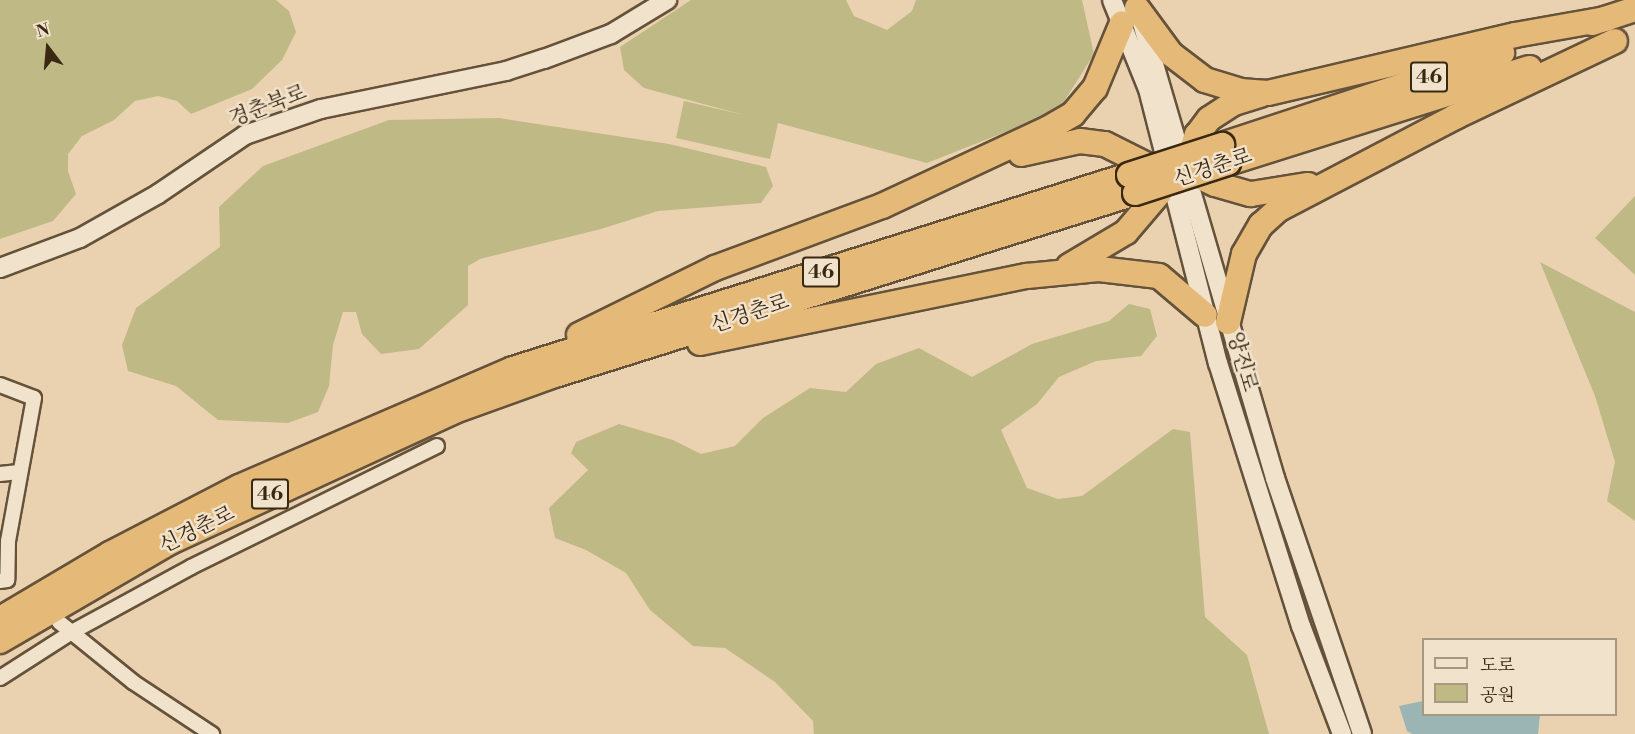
<!DOCTYPE html>
<meta charset="utf-8">
<style>
body{margin:0}
#map{position:relative;width:1635px;height:734px;overflow:hidden;background:#ead2b1;font-family:"Libre Bodoni","Noto Serif KR",serif}
div>[style]{position:absolute}
.green>*{inset:0;background:#bfb986}
.water>*{inset:0;background:#9bb5b5}
.roads{filter:drop-shadow(2px 0 #65523a) drop-shadow(-2px 0 #65523a) drop-shadow(0 2px #65523a) drop-shadow(0 -2px #65523a)}
.street>*{height:14px;margin:-7px;padding:0 7px;transform-origin:7px;border-radius:7px;background:#f1e2cc}
.secondary>*{height:18px;margin:-9px;padding:0 9px;transform-origin:9px;border-radius:9px;background:#f1e2cc}
.highway>*{height:24px;margin:-12px;padding:0 12px;transform-origin:12px;border-radius:12px;background:#e5b978}
.bridges{filter:drop-shadow(2px 0 #392812) drop-shadow(-2px 0 #392812) drop-shadow(0 2px #392812) drop-shadow(0 -2px #392812)}
.highway-bridge>*{height:24px;margin:-12px;padding:0 12px;transform-origin:12px;border-radius:12px;background:#e5b978}
span{translate:-50% -50%;white-space:nowrap;text-align:center;line-height:1.15;-webkit-text-stroke:5px #f1e2cc;paint-order:stroke}
.shield-label span{padding:2px 4px;background:#f1e2cc;border:2px solid;border-radius:4px;-webkit-text-stroke-width:0}
.shield-label{font-size:20px;color:#392812;font-weight:700}
.street-label{font-size:21px;color:#392812}
.legend{position:absolute;left:1422px;top:638px;width:195px;height:78px;box-sizing:border-box;background:#f1e2cc;border:2px solid #a79882;margin:0;padding:8px 10px;list-style:none;font-size:18px;color:#392812}
.legend li{display:flex;align-items:center;gap:12px;height:30px}
.legend b{width:30px;border:2px solid #a79882}
.north{position:absolute;left:18px;top:18px;width:60px;height:60px;-webkit-text-stroke:4px #f1e2cc;paint-order:stroke;rotate:344deg;font-size:16px;font-weight:700;line-height:24px;text-align:center;color:#392812}
.north::after{content:'';display:block;margin:auto;width:21px;height:27px;background:#392812;clip-path:polygon(50% 0,100% 100%,50% 72%,0 100%)}
</style>
<div id="map">
<div class="green">
<i style="clip-path:polygon(0 0,276px 0,289px 11px,296px 32px,282px 60px,252px 89px,191px 114px,177px 101px,158px 96px,135px 101px,114px 120px,82px 136px,68px 154px,68px 171px,76px 194px,53px 221px,0 239px)"></i>
<i style="clip-path:polygon(691px 0,846px 0,854px 16px,887px 30px,912px 11px,916px 0,1082px 0,1094px 54px,1058px 111px,927px 163px,778px 123px,770px 159px,676px 138px,684px 101px,744px 115px,644px 88px,624px 70px,620px 47px)"></i>
<i style="clip-path:polygon(499px 118px,669px 144px,766px 167px,773px 186px,761px 203px,658px 211px,601px 229px,480px 259px,468px 266px,468px 305px,419px 349px,381px 354px,362px 334px,356px 312px,343px 312px,333px 345px,329px 386px,318px 412px,288px 423px,218px 420px,176px 386px,128px 371px,122px 345px,136px 308px,220px 247px,219px 207px,263px 166px,389px 120px)"></i>
<i style="clip-path:polygon(1635px 196px,1635px 275px,1595px 238px)"></i>
<i style="clip-path:polygon(1540px 262px,1635px 312px,1635px 521px,1607px 501px,1615px 462px,1595px 396px)"></i>
<i style="clip-path:polygon(1129px 304px,1150px 309px,1157px 336px,1141px 356px,1096px 361px,1059px 377px,1037px 404px,1001px 430px,1027px 488px,1058px 499px,1082px 496px,1173px 429px,1190px 432px,1205px 617px,1247px 655px,1269px 734px,814px 734px,813px 721px,775px 682px,725px 648px,693px 646px,650px 610px,626px 573px,586px 550px,555px 538px,549px 508px,588px 470px,571px 453px,576px 442px,619px 424px,673px 440px,701px 454px,735px 446px,763px 418px,810px 388px,846px 392px,876px 364px,919px 348px,972px 377px,1032px 344px,1109px 321px)"></i>
</div>
<div class="water">
<i style="clip-path:polygon(1423px 701px,1424px 714px,1540px 715px,1538px 734px,1412px 734px,1407px 731px,1399px 706px)"></i>
</div>
<div class="roads">
<div class="street">
<i style="left:0;top:385px;width:36px;rotate:21deg"></i>
<i style="left:34px;top:398px;width:145px;rotate:100.3deg"></i>
<i style="left:8px;top:541px;width:39px;rotate:91deg"></i>
<i style="left:7px;top:580px;width:7px;rotate:172deg"></i>
<i style="left:0;top:474px;width:19px;rotate:-6deg"></i>
<i style="left:59px;top:622px;width:95px;rotate:39deg"></i>
<i style="left:133px;top:682px;width:95px;rotate:33.4deg"></i>
<i style="left:0;top:678px;width:85px;rotate:-32.6deg"></i>
<i style="left:72px;top:632px;width:136px;rotate:-28.6deg"></i>
<i style="left:191px;top:567px;width:274px;rotate:-26.2deg"></i>
</div>
<div class="secondary">
<i style="left:1112px;top:0;width:96px;rotate:68deg"></i>
<i style="left:1148px;top:89px;width:283px;rotate:75.7deg"></i>
<i style="left:1218px;top:363px;width:276px;rotate:72.5deg"></i>
<i style="left:1301px;top:626px;width:116px;rotate:69.2deg"></i>
<i style="left:1142px;top:23px;width:474px;rotate:73.7deg"></i>
<i style="left:1275px;top:478px;width:270px;rotate:71.2deg"></i>
<i style="left:0;top:268px;width:85px;rotate:-20.6deg"></i>
<i style="left:80px;top:238px;width:90px;rotate:-29.4deg"></i>
<i style="left:158px;top:194px;width:105px;rotate:-34.1deg"></i>
<i style="left:245px;top:135px;width:80px;rotate:-18.9deg"></i>
<i style="left:321px;top:109px;width:189px;rotate:-11.6deg"></i>
<i style="left:506px;top:71px;width:40px;rotate:-18deg"></i>
<i style="left:544px;top:59px;width:72px;rotate:-20.5deg"></i>
<i style="left:611px;top:34px;width:66px;rotate:-31.3deg"></i>
</div>
<div class="highway">
<i style="left:1137px;top:8px;width:57px;rotate:53.5deg"></i>
<i style="left:1171px;top:54px;width:43px;rotate:37.4deg"></i>
<i style="left:1205px;top:80px;width:37px;rotate:17deg"></i>
<i style="left:1240px;top:91px;width:28px;rotate:4deg"></i>
<i style="left:1268px;top:93px;width:254px;rotate:-13.2deg"></i>
<i style="left:1515px;top:35px;width:92px;rotate:-10deg"></i>
<i style="left:1592px;top:23px;width:45px;rotate:-18deg"></i>
<i style="left:1222px;top:145px;width:295px;rotate:-18.2deg"></i>
<i style="left:1021px;top:154px;width:60px;rotate:-12.4deg"></i>
<i style="left:1080px;top:141px;width:25px;rotate:7deg"></i>
<i style="left:1105px;top:144px;width:69px;rotate:26.6deg"></i>
<i style="left:1228px;top:163px;width:316px;rotate:-17.5deg"></i>
<i style="left:1186px;top:170px;width:37px;rotate:-73deg"></i>
<i style="left:1197px;top:135px;width:20px;rotate:-53deg"></i>
<i style="left:1209px;top:119px;width:30px;rotate:-33deg"></i>
<i style="left:1234px;top:103px;width:27px;rotate:-17deg"></i>
<i style="left:1069px;top:266px;width:66px;rotate:-30.8deg"></i>
<i style="left:1126px;top:232px;width:52px;rotate:-49.6deg"></i>
<i style="left:1160px;top:192px;width:18px;rotate:-61deg"></i>
<i style="left:1169px;top:176px;width:18px;rotate:-19deg"></i>
<i style="left:1186px;top:170px;width:32px;rotate:26deg"></i>
<i style="left:1215px;top:184px;width:37px;rotate:16deg"></i>
<i style="left:1251px;top:194px;width:58px;rotate:-9deg"></i>
<i style="left:1228px;top:322px;width:70px;rotate:-76.8deg"></i>
<i style="left:1244px;top:254px;width:34px;rotate:-60deg"></i>
<i style="left:1261px;top:225px;width:24px;rotate:-42deg"></i>
<i style="left:1279px;top:209px;width:199px;rotate:-27.6deg"></i>
<i style="left:1455px;top:117px;width:177px;rotate:-25.4deg"></i>
<i style="left:579px;top:335px;width:152px;rotate:-26.2deg"></i>
<i style="left:715px;top:268px;width:178px;rotate:-20.4deg"></i>
<i style="left:882px;top:206px;width:184px;rotate:-25deg"></i>
<i style="left:1049px;top:128px;width:28px;rotate:-30deg"></i>
<i style="left:1073px;top:114px;width:34px;rotate:-50deg"></i>
<i style="left:1095px;top:88px;width:70px;rotate:-67.4deg"></i>
<i style="left:700px;top:343px;width:334px;rotate:-11.6deg"></i>
<i style="left:1027px;top:276px;width:72px;rotate:-5.6deg"></i>
<i style="left:1099px;top:269px;width:60px;rotate:6.7deg"></i>
<i style="left:1159px;top:276px;width:60px;rotate:40.3deg"></i>
<i style="left:0;top:619px;width:128px;rotate:-30.6deg"></i>
<i style="left:110px;top:554px;width:145px;rotate:-27.4deg"></i>
<i style="left:239px;top:487px;width:298px;rotate:-23.3deg"></i>
<i style="left:513px;top:369px;width:646px;rotate:-17.48deg"></i>
<i style="left:0;top:641px;width:197px;rotate:-30.2deg"></i>
<i style="left:170px;top:542px;width:311px;rotate:-24.7deg"></i>
<i style="left:452px;top:412px;width:109px;rotate:-19.8deg"></i>
<i style="left:555px;top:375px;width:608px;rotate:-17.42deg"></i>
</div>
</div>
<div class="bridges">
<div class="highway-bridge">
<i style="left:1129px;top:175px;width:98px;rotate:-17.9deg"></i>
<i style="left:1135px;top:193px;width:98px;rotate:-17.9deg"></i>
</div>
</div>
<div class="shield-label">
<span style="left:1429px;top:77px">46</span>
<span style="left:821px;top:272px">46</span>
<span style="left:270px;top:494px">46</span>
</div>
<div class="street-label">
<span style="left:268px;top:106px;rotate:-21deg">경춘북로</span>
<span style="left:1213px;top:168px;rotate:-18deg">신경춘로</span>
<span style="left:750px;top:314px;rotate:-18deg">신경춘로</span>
<span style="left:1242px;top:362px;rotate:74deg">양진로</span>
<span style="left:197px;top:530px;rotate:-26deg">신경춘로</span>
</div>
<ul class="legend">
<li><b style="height:8px;background:#f1e2cc"></b>도로</li>
<li><b style="height:16px;background:#bfb986"></b>공원</li>
</ul>
<div class="north">N</div>
</div>
